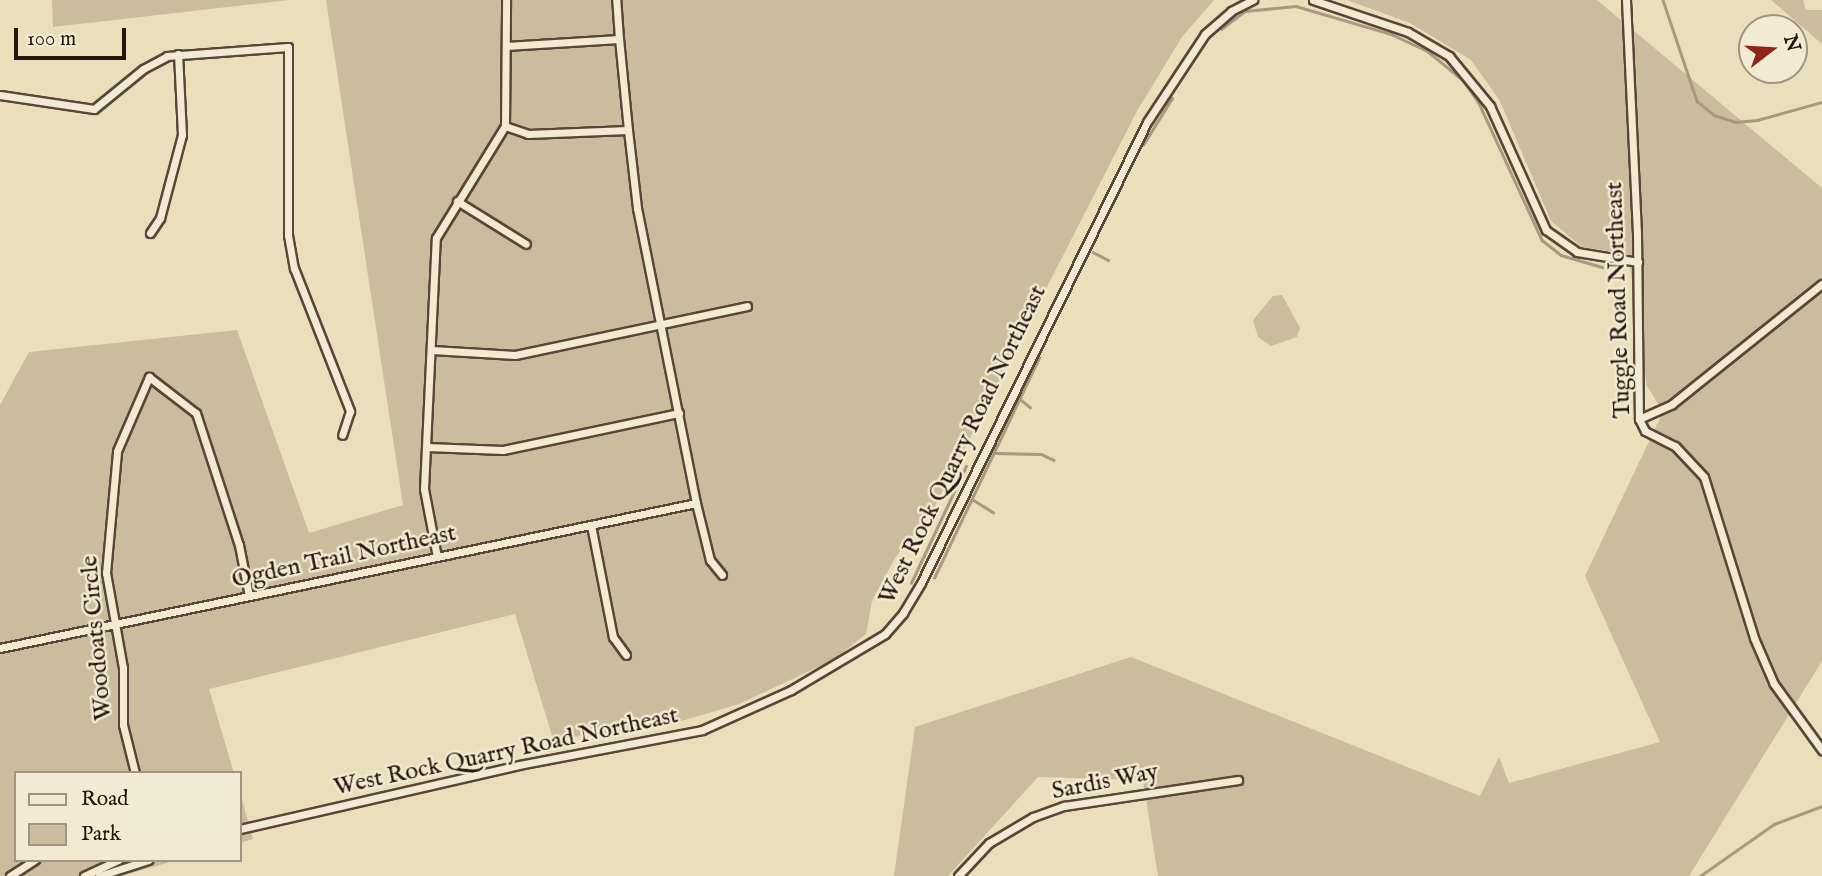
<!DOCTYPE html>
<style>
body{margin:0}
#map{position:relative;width:1822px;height:876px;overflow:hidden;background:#ebdeba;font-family:"IM FELL English",serif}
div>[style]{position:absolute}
.green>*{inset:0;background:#cabc9c}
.stream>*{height:2.5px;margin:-1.25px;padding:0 1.25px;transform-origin:1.25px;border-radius:1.25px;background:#a8997f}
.roads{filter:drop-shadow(2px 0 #584638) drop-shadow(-2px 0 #584638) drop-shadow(0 2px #584638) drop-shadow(0 -2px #584638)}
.street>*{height:7px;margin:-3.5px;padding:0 3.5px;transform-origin:3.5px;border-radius:3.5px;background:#f2ead2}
span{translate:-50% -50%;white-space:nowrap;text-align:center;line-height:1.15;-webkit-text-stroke:5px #f2ead2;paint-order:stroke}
.street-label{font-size:24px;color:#27140c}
.legend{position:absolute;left:14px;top:771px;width:228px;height:91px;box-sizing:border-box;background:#f2ead2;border:2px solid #a19483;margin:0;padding:9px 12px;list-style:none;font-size:21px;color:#27140c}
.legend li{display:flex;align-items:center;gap:14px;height:35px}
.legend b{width:35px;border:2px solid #a19483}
.north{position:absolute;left:1738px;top:14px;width:70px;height:70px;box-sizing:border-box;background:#f2ead2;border:2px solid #a19483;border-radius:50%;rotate:73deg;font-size:19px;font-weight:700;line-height:28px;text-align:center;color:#27140c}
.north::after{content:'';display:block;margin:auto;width:24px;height:32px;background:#8f2418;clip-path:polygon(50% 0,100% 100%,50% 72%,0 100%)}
.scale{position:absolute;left:14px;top:28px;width:112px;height:32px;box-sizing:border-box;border:4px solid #27140c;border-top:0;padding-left:9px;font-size:21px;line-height:24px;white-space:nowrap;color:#27140c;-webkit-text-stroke:5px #f2ead2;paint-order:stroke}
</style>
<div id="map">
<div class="green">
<i style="clip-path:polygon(52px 0,290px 0,53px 27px)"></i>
<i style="clip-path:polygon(326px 0,1214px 0,1182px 37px,1137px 111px,933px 510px,895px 558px,872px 601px,866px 634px,833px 660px,739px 704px,658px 728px,553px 739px,515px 614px,209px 689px,234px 773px,16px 773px,16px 860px,177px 860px,121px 876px,0 876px,0 405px,29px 352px,237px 330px,309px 533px,403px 505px)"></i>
<i style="clip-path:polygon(1347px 0,1597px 0,1822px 188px,1822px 661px,1689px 876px,1158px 876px,1143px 780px,1038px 777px,948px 876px,894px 876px,915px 727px,1131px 657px,1480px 796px,1499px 757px,1509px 783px,1660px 742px,1585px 576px,1663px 412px,1647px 386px,1628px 254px,1582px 247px,1551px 221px,1500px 101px,1471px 60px,1410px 23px)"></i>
<i style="clip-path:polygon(1771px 0,1803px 0,1806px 10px,1822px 10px,1822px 44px)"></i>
<i style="clip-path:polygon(1282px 295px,1300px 328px,1297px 337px,1271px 346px,1258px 337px,1253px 320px,1273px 296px)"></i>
<i style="clip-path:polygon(240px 792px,253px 839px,240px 843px)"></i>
</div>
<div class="stream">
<i style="left:1663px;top:0;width:107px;rotate:71.4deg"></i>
<i style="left:1697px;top:101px;width:22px;rotate:39deg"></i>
<i style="left:1714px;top:115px;width:22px;rotate:18deg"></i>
<i style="left:1735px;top:122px;width:22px;rotate:-5deg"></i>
<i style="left:1757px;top:120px;width:67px;rotate:-15.5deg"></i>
<i style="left:1221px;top:29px;width:30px;rotate:-37deg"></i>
<i style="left:1245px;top:11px;width:51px;rotate:-5.6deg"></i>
<i style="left:1296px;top:6px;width:99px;rotate:16.4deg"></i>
<i style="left:1391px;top:34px;width:38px;rotate:25deg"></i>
<i style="left:1426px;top:50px;width:48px;rotate:39deg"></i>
<i style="left:1463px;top:80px;width:28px;rotate:55deg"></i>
<i style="left:1479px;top:103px;width:151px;rotate:65.3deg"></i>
<i style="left:1542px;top:240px;width:24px;rotate:38deg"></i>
<i style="left:1561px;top:255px;width:43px;rotate:16.3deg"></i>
<i style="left:1143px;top:145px;width:55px;rotate:-58.3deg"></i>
<i style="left:1093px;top:252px;width:17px;rotate:28deg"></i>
<i style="left:1020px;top:399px;width:13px;rotate:39deg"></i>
<i style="left:996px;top:453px;width:45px;rotate:1.3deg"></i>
<i style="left:1041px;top:454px;width:14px;rotate:25deg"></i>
<i style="left:972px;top:499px;width:25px;rotate:32deg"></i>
<i style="left:934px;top:578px;width:244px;rotate:-64.5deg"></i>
<i style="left:911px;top:583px;width:129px;rotate:-64.8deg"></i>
<i style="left:1700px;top:876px;width:90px;rotate:-35.1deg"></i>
<i style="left:1774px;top:824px;width:51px;rotate:-20.6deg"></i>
</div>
<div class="roads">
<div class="street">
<i style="left:1313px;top:0;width:100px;rotate:18.6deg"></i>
<i style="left:1408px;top:32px;width:48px;rotate:30.3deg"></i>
<i style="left:1449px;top:56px;width:65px;rotate:50.6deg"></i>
<i style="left:1490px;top:106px;width:136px;rotate:65.7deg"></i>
<i style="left:1546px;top:230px;width:38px;rotate:35deg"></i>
<i style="left:1577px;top:252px;width:62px;rotate:9.3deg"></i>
<i style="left:1626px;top:0;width:233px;rotate:87.3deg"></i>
<i style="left:1637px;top:233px;width:186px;rotate:89.4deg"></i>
<i style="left:1639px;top:419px;width:13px;rotate:63deg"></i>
<i style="left:1645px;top:431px;width:34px;rotate:27deg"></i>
<i style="left:1675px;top:446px;width:42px;rotate:46.9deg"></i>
<i style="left:1704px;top:477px;width:169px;rotate:72.7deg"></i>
<i style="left:1754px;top:638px;width:50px;rotate:66.5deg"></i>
<i style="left:1774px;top:684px;width:82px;rotate:54deg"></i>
<i style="left:506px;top:46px;width:113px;rotate:-3.5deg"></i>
<i style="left:619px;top:39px;width:39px;rotate:-94deg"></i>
<i style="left:0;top:95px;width:95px;rotate:8.5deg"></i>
<i style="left:94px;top:109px;width:63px;rotate:-39.2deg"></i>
<i style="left:143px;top:69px;width:27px;rotate:-28deg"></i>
<i style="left:167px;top:56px;width:121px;rotate:-4.3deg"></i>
<i style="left:288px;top:47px;width:188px;rotate:90deg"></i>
<i style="left:288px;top:235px;width:34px;rotate:80deg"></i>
<i style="left:294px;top:268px;width:154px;rotate:68.6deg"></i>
<i style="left:350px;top:411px;width:25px;rotate:108deg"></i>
<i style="left:505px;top:126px;width:24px;rotate:19deg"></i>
<i style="left:528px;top:134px;width:100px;rotate:-2.3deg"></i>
<i style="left:628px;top:130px;width:91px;rotate:-95.6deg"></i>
<i style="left:628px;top:130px;width:79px;rotate:83.4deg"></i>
<i style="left:637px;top:208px;width:301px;rotate:78.7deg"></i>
<i style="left:696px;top:503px;width:59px;rotate:76.2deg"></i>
<i style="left:710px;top:560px;width:19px;rotate:51deg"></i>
<i style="left:457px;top:201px;width:81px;rotate:31.9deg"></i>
<i style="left:150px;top:233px;width:18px;rotate:-56deg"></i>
<i style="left:160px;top:218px;width:86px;rotate:-75.2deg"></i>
<i style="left:182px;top:135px;width:81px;rotate:-92.8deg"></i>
<i style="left:432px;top:350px;width:83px;rotate:3.4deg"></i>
<i style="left:515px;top:355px;width:237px;rotate:-11.9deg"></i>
<i style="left:1639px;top:419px;width:36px;rotate:-24deg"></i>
<i style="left:1672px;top:404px;width:192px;rotate:-38.7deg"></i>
<i style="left:427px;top:447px;width:76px;rotate:2.3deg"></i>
<i style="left:503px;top:450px;width:180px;rotate:-11.9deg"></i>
<i style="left:591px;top:525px;width:114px;rotate:78.9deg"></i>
<i style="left:613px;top:637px;width:22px;rotate:54deg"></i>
<i style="left:437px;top:557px;width:69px;rotate:-100.8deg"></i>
<i style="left:424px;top:489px;width:251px;rotate:-87.3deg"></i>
<i style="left:436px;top:238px;width:132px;rotate:-58.4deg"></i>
<i style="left:505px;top:126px;width:126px;rotate:-89.5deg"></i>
<i style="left:0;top:648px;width:711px;rotate:-11.77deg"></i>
<i style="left:135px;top:773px;width:49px;rotate:-104deg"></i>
<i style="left:123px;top:725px;width:57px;rotate:-90deg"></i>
<i style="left:123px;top:668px;width:97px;rotate:-100.1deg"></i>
<i style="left:106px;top:573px;width:122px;rotate:-84.8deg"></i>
<i style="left:117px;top:451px;width:81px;rotate:-66.6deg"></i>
<i style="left:149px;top:377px;width:59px;rotate:37.5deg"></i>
<i style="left:196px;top:413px;width:139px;rotate:72deg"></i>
<i style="left:239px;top:545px;width:52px;rotate:78.9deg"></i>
<i style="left:240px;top:829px;width:286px;rotate:-12.9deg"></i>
<i style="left:519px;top:765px;width:186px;rotate:-10.8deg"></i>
<i style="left:702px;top:730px;width:98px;rotate:-24.2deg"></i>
<i style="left:791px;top:690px;width:109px;rotate:-30.8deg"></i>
<i style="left:885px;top:634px;width:28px;rotate:-49deg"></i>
<i style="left:903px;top:613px;width:35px;rotate:-59deg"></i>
<i style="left:921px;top:583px;width:513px;rotate:-63.88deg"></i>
<i style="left:1147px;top:122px;width:105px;rotate:-56.6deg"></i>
<i style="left:1205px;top:34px;width:35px;rotate:-41deg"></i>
<i style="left:1231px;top:11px;width:25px;rotate:-27deg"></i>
<i style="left:10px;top:876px;width:30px;rotate:-33deg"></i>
<i style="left:84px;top:876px;width:38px;rotate:-25deg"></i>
<i style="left:99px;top:876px;width:52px;rotate:-18.1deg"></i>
<i style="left:958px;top:876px;width:45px;rotate:-46.8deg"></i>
<i style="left:989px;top:843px;width:51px;rotate:-30.6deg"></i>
<i style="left:1033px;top:817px;width:33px;rotate:-20deg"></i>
<i style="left:1064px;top:806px;width:176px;rotate:-8.5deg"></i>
</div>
</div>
<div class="street-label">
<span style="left:1619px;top:300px;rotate:-92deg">Tuggle Road Northeast</span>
<span style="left:963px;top:445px;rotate:-64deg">West Rock Quarry Road Northeast</span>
<span style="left:344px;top:557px;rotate:-12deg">Ogden Trail Northeast</span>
<span style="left:97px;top:638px;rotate:-95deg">Woodoats Circle</span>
<span style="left:506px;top:752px;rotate:-12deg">West Rock Quarry Road Northeast</span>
<span style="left:1105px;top:782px;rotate:-11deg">Sardis Way</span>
</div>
<ul class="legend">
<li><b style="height:9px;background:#f2ead2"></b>Road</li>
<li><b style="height:19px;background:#cabc9c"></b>Park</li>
</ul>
<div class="north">N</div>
<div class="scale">100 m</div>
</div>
